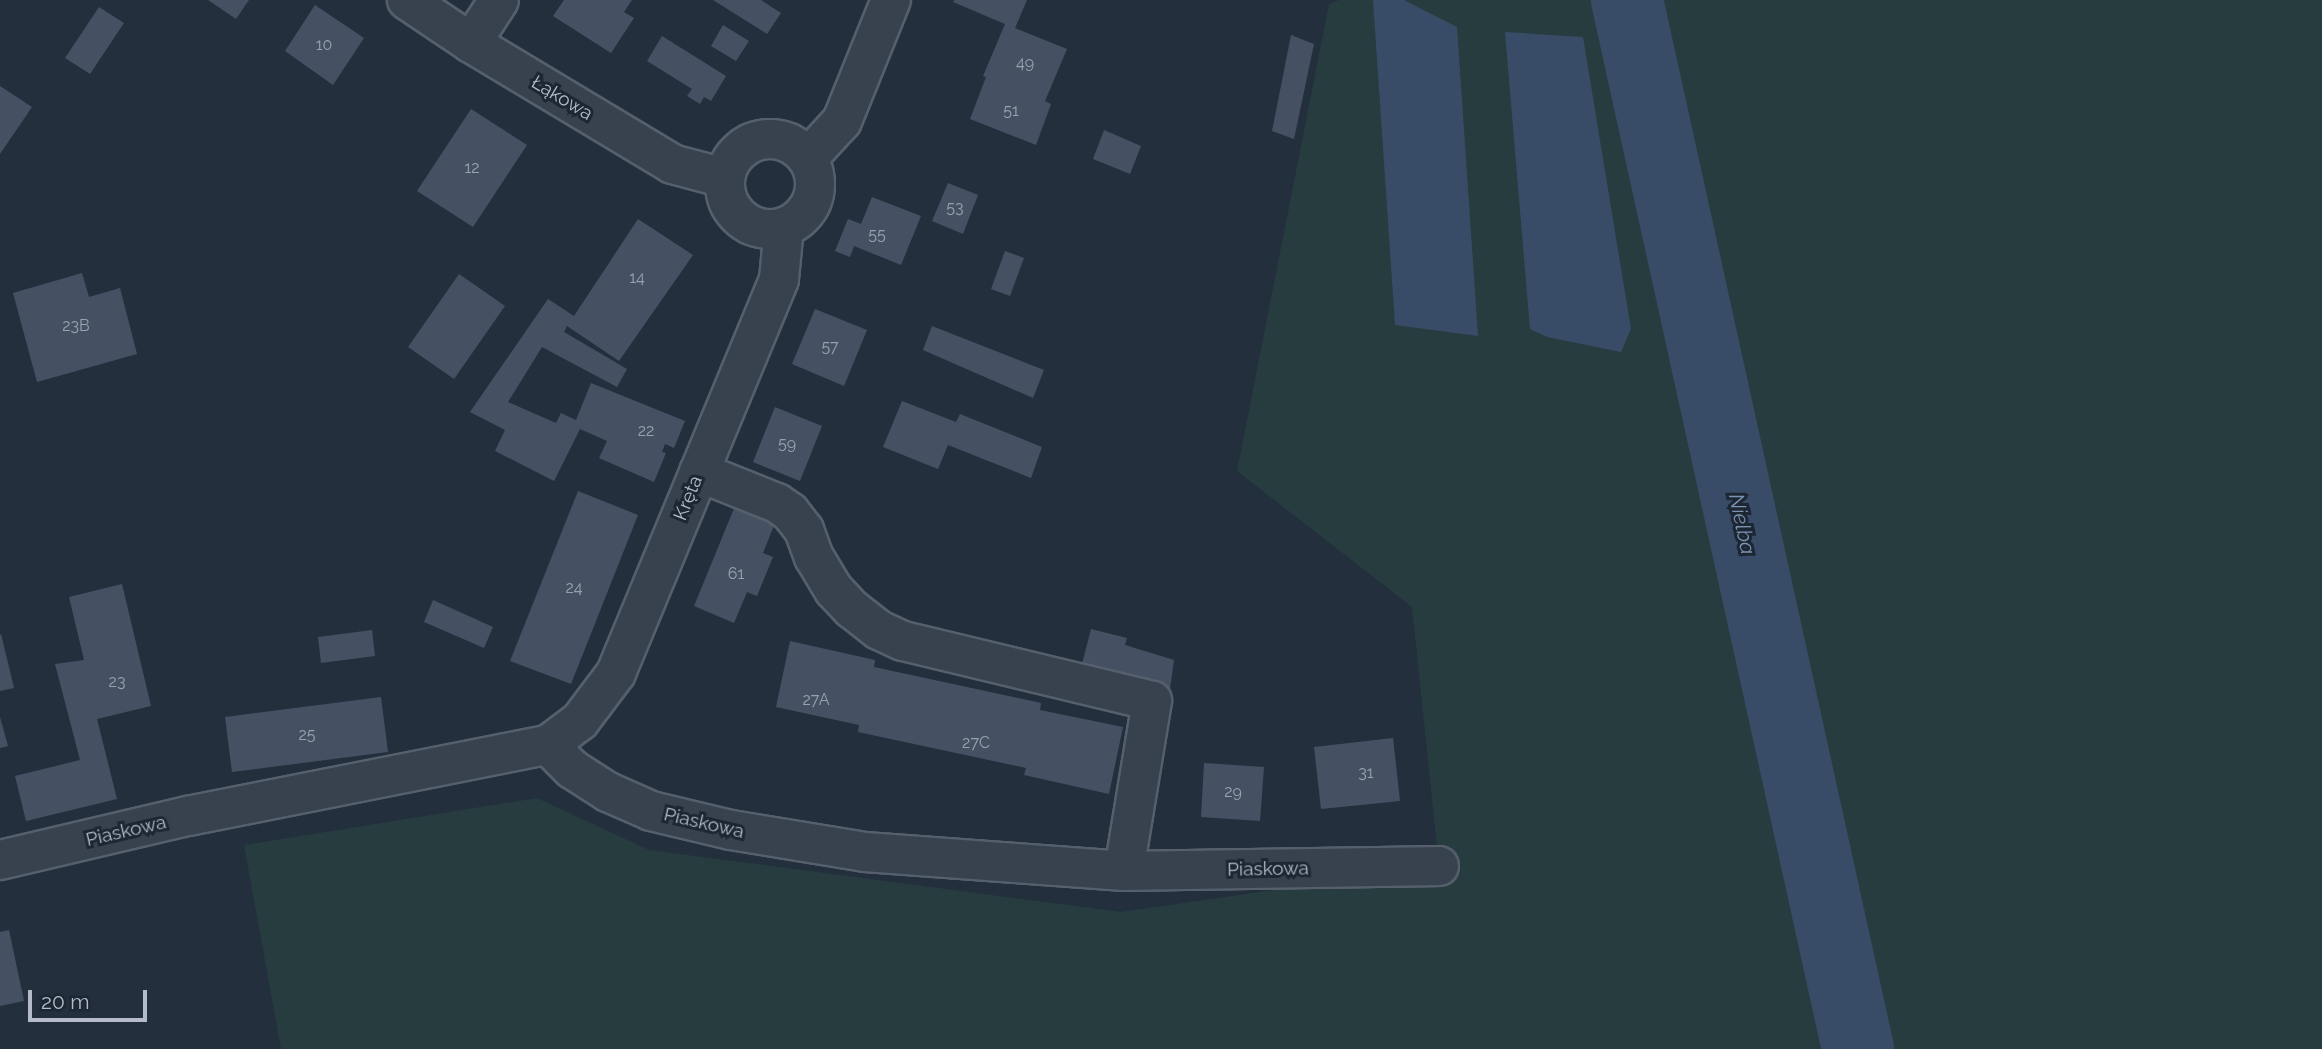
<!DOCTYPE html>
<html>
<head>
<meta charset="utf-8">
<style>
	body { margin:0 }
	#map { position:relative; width:2322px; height:1049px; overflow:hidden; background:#242f3e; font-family:Raleway,sans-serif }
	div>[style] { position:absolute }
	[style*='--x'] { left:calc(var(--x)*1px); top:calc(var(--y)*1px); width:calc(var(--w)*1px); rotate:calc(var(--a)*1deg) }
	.green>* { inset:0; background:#263c3f }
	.water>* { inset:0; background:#394c67 }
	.river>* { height:72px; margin:-36px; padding:0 36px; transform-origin:36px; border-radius:36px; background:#394c67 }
	.building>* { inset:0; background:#455162 }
	.roads { filter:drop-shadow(2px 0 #565f6c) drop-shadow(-2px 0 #565f6c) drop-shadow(0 2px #565f6c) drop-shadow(0 -2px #565f6c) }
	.minor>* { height:38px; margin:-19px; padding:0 19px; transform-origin:19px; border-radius:19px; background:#38414e }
	.minor>.ring { margin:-19px; padding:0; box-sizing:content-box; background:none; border:38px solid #38414e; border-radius:50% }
	span { translate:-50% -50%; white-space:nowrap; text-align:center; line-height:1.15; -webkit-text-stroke:6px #1d2633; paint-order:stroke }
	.number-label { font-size:16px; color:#98a1af }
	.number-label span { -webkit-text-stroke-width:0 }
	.street-label { font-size:19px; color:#b4bcc9 }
	.water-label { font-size:21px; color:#7c92b1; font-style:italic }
	.scale { position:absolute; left:28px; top:990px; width:119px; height:32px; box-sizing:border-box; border:4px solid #b4bcc9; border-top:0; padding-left:9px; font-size:21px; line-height:24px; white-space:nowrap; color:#b4bcc9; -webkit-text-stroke:5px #1d2633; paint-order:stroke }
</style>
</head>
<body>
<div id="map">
	<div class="green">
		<div style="clip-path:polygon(1339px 0,2322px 0,2322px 1049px,281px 1049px,244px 845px,537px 798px,649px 850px,1121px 912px,1439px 866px,1412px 607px,1237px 471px,1329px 4px)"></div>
	</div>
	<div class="water">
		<div style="clip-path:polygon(1373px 0,1404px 0,1457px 27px,1478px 336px,1395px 325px)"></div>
		<div style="clip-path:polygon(1505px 32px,1583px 37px,1631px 329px,1621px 352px,1547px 337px,1530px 329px)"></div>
		<div style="clip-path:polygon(1835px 867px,1881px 1048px,1881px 1049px,1850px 1049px,1814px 874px)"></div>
	</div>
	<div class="river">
		<div style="--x:1627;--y:0;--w:1074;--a:77.58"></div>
	</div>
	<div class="building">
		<div style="clip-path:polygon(208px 0,249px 0,236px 19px)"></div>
		<div style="clip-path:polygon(564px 0,632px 0,624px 12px,634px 18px,611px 53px,553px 16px)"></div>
		<div style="clip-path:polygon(713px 0,761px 0,781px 13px,767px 34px)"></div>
		<div style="clip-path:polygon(954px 0,1027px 0,1015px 28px,1067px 49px,1045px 101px,1051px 104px,1036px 145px,970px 119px,986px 77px,983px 76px,1005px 24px,953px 2px)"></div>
		<div style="clip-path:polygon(315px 5px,364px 38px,333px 85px,285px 51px)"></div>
		<div style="clip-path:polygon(99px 7px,124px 23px,90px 74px,65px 58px)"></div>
		<div style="clip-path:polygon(723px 25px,749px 41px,736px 61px,711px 46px)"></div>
		<div style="clip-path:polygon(1291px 35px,1314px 44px,1294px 139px,1272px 131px)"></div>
		<div style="clip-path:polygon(662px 36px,726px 76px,711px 101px,704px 97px,700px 104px,687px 96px,692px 89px,647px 61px)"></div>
		<div style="clip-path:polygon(0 86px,32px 107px,0 154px)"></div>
		<div style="clip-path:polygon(471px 109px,527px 145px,473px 227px,417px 191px)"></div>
		<div style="clip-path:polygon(1104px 130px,1141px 146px,1130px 174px,1093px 159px)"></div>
		<div style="clip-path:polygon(948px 183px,978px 195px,963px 234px,932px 221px)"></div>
		<div style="clip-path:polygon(872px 197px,921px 216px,901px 265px,854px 246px,850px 257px,835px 251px,848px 219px,861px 224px)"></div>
		<div style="clip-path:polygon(638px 219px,693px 255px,619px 361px,567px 326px,564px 332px,627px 369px,617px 387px,542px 347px,508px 402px,556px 423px,561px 413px,576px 420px,591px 383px,685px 421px,674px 448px,665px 444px,662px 452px,666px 453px,654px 482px,599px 458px,607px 441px,580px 429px,554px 481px,495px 451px,505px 430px,470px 412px,548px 299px,574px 316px)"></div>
		<div style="clip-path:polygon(1005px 251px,1024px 258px,1010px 296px,991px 289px)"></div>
		<div style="clip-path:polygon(82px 273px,89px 297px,120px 288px,137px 354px,37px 382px,13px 293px)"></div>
		<div style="clip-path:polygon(459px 274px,505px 306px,454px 379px,408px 347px)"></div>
		<div style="clip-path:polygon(815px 309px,867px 330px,844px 386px,792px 364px)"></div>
		<div style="clip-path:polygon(932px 326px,1044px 370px,1033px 398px,923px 350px)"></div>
		<div style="clip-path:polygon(902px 401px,956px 422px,960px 414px,1042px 447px,1031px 478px,948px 445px,938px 469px,883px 447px)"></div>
		<div style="clip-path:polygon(775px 407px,822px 426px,800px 481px,753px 462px)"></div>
		<div style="clip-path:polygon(578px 491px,638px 515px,571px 684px,510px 661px)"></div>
		<div style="clip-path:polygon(735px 506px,775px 523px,763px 553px,773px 557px,757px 596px,747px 592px,734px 623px,694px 606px)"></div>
		<div style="clip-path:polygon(122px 584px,151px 706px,97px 719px,117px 799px,26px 821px,15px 776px,80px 760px,55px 664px,84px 660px,69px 597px)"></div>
		<div style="clip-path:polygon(433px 600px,493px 627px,484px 648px,424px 622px)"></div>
		<div style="clip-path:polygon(1091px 629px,1127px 638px,1125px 645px,1174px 660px,1170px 689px,1081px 668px)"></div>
		<div style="clip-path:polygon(372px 630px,375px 656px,321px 663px,318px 637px)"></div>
		<div style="clip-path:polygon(1px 634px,14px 688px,0 691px,0 635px)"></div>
		<div style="clip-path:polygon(790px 641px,875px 660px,874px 667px,1041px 703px,1040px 710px,1123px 727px,1109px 794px,1024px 775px,1026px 768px,858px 732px,859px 725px,776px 707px)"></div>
		<div style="clip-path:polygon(381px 697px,388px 752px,232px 772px,225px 717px)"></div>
		<div style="clip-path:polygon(0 717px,8px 746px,0 748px)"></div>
		<div style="clip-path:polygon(1393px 738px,1400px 801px,1321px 809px,1314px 747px)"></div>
		<div style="clip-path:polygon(1204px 763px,1264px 767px,1260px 821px,1201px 817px)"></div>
		<div style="clip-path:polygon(9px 930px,24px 1001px,0 1006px,0 932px)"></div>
	</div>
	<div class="roads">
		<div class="minor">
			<div style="--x:407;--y:0;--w:77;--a:33.9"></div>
			<div style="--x:471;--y:43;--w:235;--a:31"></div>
			<div style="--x:672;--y:164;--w:55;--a:14.8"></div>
			<div style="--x:471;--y:43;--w:51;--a:-56.9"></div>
			<div class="ring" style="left:725px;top:139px;width:52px;height:52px"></div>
			<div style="--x:808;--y:158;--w:50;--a:-47.4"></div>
			<div style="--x:842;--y:121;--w:131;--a:-68"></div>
			<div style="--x:699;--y:472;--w:84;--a:21.7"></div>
			<div style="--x:777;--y:503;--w:16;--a:35"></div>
			<div style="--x:790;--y:512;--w:23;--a:52"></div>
			<div style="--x:804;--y:530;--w:29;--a:70"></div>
			<div style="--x:814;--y:557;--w:39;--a:59"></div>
			<div style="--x:834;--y:590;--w:26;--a:47"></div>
			<div style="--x:852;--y:609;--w:34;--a:38"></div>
			<div style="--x:879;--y:630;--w:26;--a:25"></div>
			<div style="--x:903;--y:641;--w:256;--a:13.5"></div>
			<div style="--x:1152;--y:701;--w:172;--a:99.4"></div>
			<div style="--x:548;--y:745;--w:34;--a:45"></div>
			<div style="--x:572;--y:769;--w:43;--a:32.6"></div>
			<div style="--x:608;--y:792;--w:47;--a:23.8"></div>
			<div style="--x:651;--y:811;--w:82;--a:13.4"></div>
			<div style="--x:731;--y:830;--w:136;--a:9.3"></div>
			<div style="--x:865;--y:852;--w:260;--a:4.2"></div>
			<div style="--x:1124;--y:871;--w:315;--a:-0.9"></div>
			<div style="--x:0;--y:860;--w:193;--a:-13.2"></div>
			<div style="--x:188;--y:816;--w:367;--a:-11.2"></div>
			<div style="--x:548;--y:745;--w:40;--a:-37"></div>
			<div style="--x:580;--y:721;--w:60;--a:-53.1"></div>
			<div style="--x:616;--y:673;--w:426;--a:-67.5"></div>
			<div style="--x:779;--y:279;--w:52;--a:-84.5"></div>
		</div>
	</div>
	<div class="number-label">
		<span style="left:324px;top:45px">10</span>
		<span style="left:1025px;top:63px">49</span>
		<span style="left:1011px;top:111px">51</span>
		<span style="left:472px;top:168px">12</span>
		<span style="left:955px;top:208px">53</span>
		<span style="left:877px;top:235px">55</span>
		<span style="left:637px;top:278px">14</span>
		<span style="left:76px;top:326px">23B</span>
		<span style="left:830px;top:347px">57</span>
		<span style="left:646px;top:431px">22</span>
		<span style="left:787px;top:444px">59</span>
		<span style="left:736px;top:574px">61</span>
		<span style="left:574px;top:588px">24</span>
		<span style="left:117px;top:682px">23</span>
		<span style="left:816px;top:700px">27A</span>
		<span style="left:307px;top:735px">25</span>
		<span style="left:976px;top:743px">27C</span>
		<span style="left:1366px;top:773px">31</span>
		<span style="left:1233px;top:792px">29</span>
	</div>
	<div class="street-label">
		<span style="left:562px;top:98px;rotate:31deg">Łąkowa</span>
		<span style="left:688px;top:498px;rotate:-68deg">Kręta</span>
		<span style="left:704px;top:823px;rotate:13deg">Piaskowa</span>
		<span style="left:126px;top:831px;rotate:-13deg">Piaskowa</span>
		<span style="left:1268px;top:869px;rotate:-1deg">Piaskowa</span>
	</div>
	<div class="water-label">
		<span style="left:1742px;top:524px;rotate:78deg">Nielba</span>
	</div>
	<div class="scale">20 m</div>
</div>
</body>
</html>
